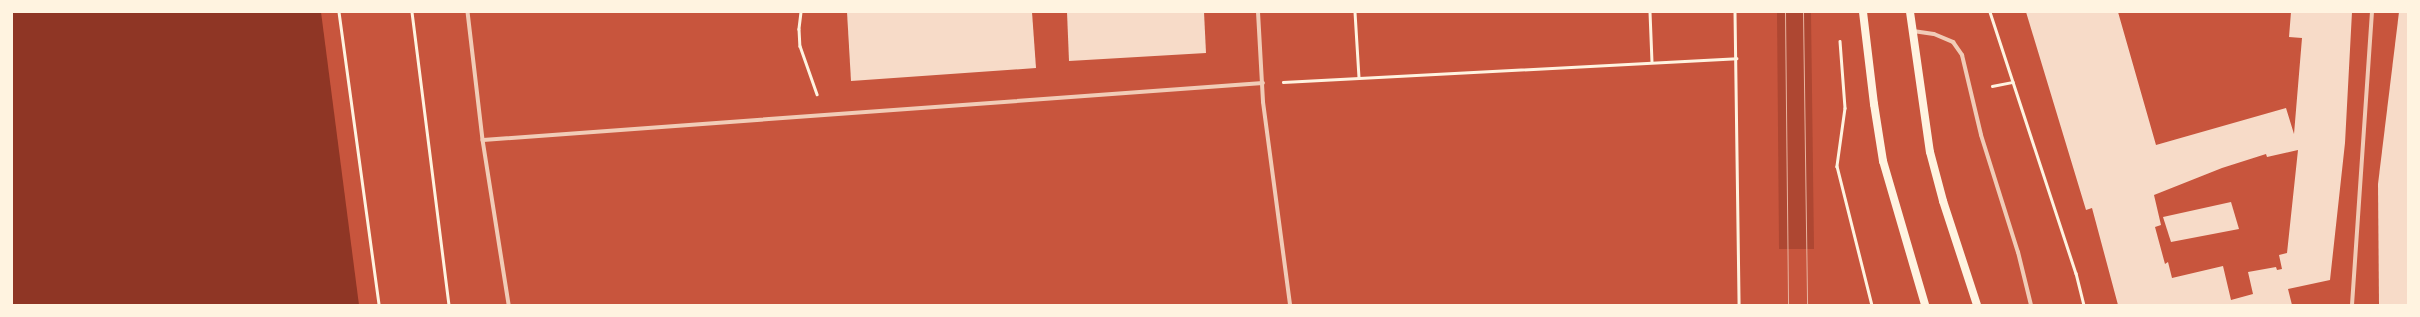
<!DOCTYPE html>
<html>
<head>
<meta charset="utf-8">
<style>
	body { margin:0 }
	#map { position:relative; width:2420px; height:317px; overflow:hidden; background:#c8553d; font-family:"Exo 2",sans-serif }
	div>[style] { position:absolute }
	[style*='--x'] { left:calc(var(--x)*1px); top:calc(var(--y)*1px); width:calc(var(--w)*1px); rotate:calc(var(--a)*1deg) }
	.green>* { inset:0; background:#ae4732 }
	.water>* { inset:0; background:#8f3625 }
	.building>* { inset:0; background:#f7dbc8 }
	.path>* { height:2.5px; margin:-1.25px; padding:0 1.25px; transform-origin:1.25px; border-radius:1.25px; background:#fff3e0 }
	.pedestrian>* { height:3.5px; margin:-1.75px; padding:0 1.75px; transform-origin:1.75px; border-radius:1.75px; background:#f1ccb7 }
	.minor>* { height:4px; margin:-2px; padding:0 2px; transform-origin:2px; border-radius:2px; background:#f1ccb7 }
	.secondary>* { height:8px; margin:-4px; padding:0 4px; transform-origin:4px; border-radius:4px; background:#fff3e0 }
	.tram>* { height:1px; margin:-0.5px; padding:0 0.5px; transform-origin:0.5px; border-radius:0.5px; background:#e9b49f }
	span { translate:-50% -50%; white-space:nowrap; text-align:center; line-height:1.15; -webkit-text-stroke:3px #fff3e0; paint-order:stroke }
	.frame { position:absolute; inset:0; border:13px solid #fff3e0; pointer-events:none }
</style>
</head>
<body>
<div id="map">
	<div class="green">
		<div style="clip-path:polygon(1777px 12px,1811px 12px,1814px 249px,1779px 249px)"></div>
	</div>
	<div class="water">
		<div style="clip-path:polygon(12px 12px,321px 12px,359px 305px,12px 305px)"></div>
	</div>
	<div class="building">
		<div style="clip-path:polygon(847px 12px,1032px 12px,1036px 68px,851px 81px)"></div>
		<div style="clip-path:polygon(1067px 12px,1204px 12px,1206px 53px,1069px 61px)"></div>
		<div style="clip-path:polygon(evenodd,2026px 12px,2118px 12px,2156px 145px,2286px 108px,2294px 134px,2302px 38px,2289px 37px,2291px 12px,2352px 12px,2345px 143px,2330px 280px,2288px 289px,2292px 305px,2118px 305px,2092px 208px,2086px 210px,2026px 12px,2298px 150px,2287px 253px,2279px 255px,2282px 269px,2277px 270px,2276px 267px,2248px 272px,2253px 294px,2231px 300px,2223px 266px,2172px 278px,2168px 262px,2165px 264px,2155px 227px,2161px 225px,2154px 195px,2222px 168px,2266px 154px,2267px 157px,2298px 150px)"></div>
		<div style="clip-path:polygon(2399px 12px,2408px 12px,2408px 305px,2379px 305px,2378px 184px)"></div>
		<div style="clip-path:polygon(2231px 202px,2239px 229px,2171px 242px,2163px 217px)"></div>
	</div>
	<div class="path">
		<div style="--x:339;--y:12;--w:296;--a:82.2"></div>
		<div style="--x:412;--y:12;--w:295;--a:82.8"></div>
		<div style="--x:801;--y:12;--w:17;--a:97"></div>
		<div style="--x:799;--y:29;--w:17;--a:87"></div>
		<div style="--x:800;--y:46;--w:51;--a:70.5"></div>
		<div style="--x:1355;--y:12;--w:66;--a:86.5"></div>
		<div style="--x:1650;--y:12;--w:49;--a:87.7"></div>
		<div style="--x:1735;--y:12;--w:293;--a:89.2"></div>
		<div style="--x:1990;--y:12;--w:275;--a:71.8"></div>
		<div style="--x:2076;--y:273;--w:33;--a:76"></div>
		<div style="--x:1840;--y:41;--w:67;--a:85.7"></div>
		<div style="--x:1845;--y:108;--w:59;--a:97.9"></div>
		<div style="--x:1837;--y:166;--w:143;--a:75.9"></div>
		<div style="--x:1283;--y:82;--w:454;--a:-3"></div>
		<div style="--x:1992;--y:86;--w:21;--a:-11"></div>
	</div>
	<div class="pedestrian">
		<div style="--x:468;--y:12;--w:129;--a:83.3"></div>
		<div style="--x:483;--y:140;--w:167;--a:81"></div>
	</div>
	<div class="minor">
		<div style="--x:1258;--y:12;--w:90;--a:86.8"></div>
		<div style="--x:1263;--y:102;--w:205;--a:82.4"></div>
		<div style="--x:1913;--y:31;--w:21;--a:8"></div>
		<div style="--x:1934;--y:34;--w:21;--a:23"></div>
		<div style="--x:1953;--y:42;--w:16;--a:55"></div>
		<div style="--x:1962;--y:55;--w:82;--a:76.6"></div>
		<div style="--x:1981;--y:135;--w:123;--a:72.5"></div>
		<div style="--x:2018;--y:252;--w:55;--a:76.2"></div>
		<div style="--x:483;--y:140;--w:782;--a:-4.18"></div>
		<div style="--x:2352;--y:305;--w:294;--a:-86.1"></div>
	</div>
	<div class="secondary">
		<div style="--x:1863;--y:12;--w:93;--a:83.2"></div>
		<div style="--x:1874;--y:104;--w:58;--a:81"></div>
		<div style="--x:1883;--y:161;--w:150;--a:73.7"></div>
		<div style="--x:1910;--y:12;--w:141;--a:81.9"></div>
		<div style="--x:1930;--y:152;--w:51;--a:75.1"></div>
		<div style="--x:1943;--y:201;--w:109;--a:71.9"></div>
	</div>
	<div class="tram">
		<div style="--x:1785;--y:12;--w:293;--a:89.4"></div>
		<div style="--x:1803;--y:12;--w:293;--a:89.2"></div>
	</div>
	<div class="frame"></div>
</div>
</body>
</html>
